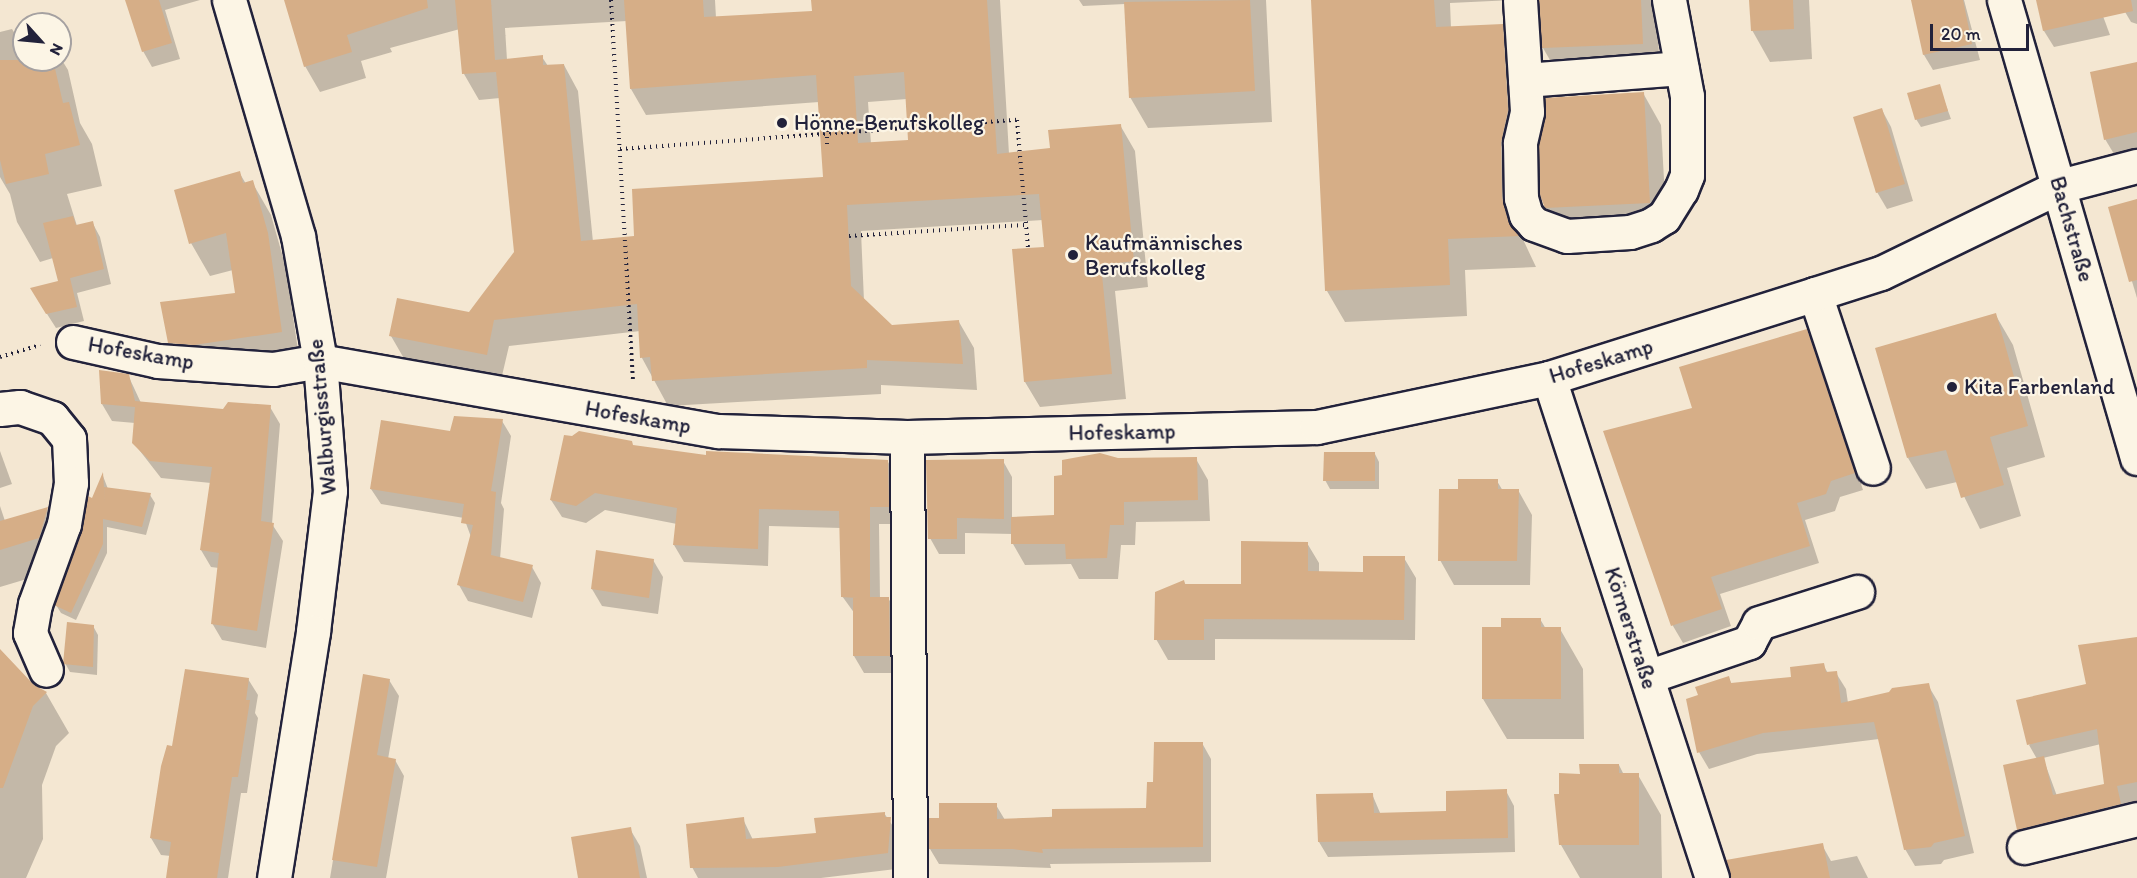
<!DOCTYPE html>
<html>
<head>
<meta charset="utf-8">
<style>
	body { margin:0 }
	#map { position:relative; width:2137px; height:878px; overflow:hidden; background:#f4e7d2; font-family:Itim,sans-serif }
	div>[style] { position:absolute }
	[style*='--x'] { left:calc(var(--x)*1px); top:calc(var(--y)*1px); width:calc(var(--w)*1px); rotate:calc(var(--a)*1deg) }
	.shadow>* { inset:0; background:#0003 }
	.building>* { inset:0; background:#d6ae87 }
	.path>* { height:4px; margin-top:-2px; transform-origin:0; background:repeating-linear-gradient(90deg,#22223b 0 1.5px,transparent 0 6px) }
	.roads { filter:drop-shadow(2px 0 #22223b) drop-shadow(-2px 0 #22223b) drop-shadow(0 2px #22223b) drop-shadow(0 -2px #22223b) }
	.minor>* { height:33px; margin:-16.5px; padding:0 16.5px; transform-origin:16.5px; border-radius:16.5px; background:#fcf5e5 }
	.dots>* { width:16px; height:16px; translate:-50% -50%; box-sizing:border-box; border:3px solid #fcf5e5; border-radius:50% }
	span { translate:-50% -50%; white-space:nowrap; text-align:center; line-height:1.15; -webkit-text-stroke:4.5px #fcf5e5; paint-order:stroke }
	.poi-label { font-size:22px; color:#22223b }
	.left { translate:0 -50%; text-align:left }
	.street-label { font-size:22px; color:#22223b }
	.north { position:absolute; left:12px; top:12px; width:60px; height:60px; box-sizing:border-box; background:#fcf5e5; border:2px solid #a5a1a1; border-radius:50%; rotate:117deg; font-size:16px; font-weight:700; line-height:24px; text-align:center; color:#22223b }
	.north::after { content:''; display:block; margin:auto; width:21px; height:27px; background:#22223b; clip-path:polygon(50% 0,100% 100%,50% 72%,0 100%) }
	.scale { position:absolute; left:1930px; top:24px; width:99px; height:27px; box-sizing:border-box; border:3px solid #22223b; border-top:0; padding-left:8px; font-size:18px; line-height:21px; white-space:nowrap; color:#22223b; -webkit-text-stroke:4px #fcf5e5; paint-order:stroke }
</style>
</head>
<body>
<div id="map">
	<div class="shadow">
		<div style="clip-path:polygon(127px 0,200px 0,165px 10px,180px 59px,152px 67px,143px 51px)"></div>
		<div style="clip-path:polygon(evenodd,285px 0,715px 0,716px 18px,813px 12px,813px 0,1000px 0,1009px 154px,1051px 149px,1120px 125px,1135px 151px,1148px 287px,1115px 291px,1126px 399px,1040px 407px,1025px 382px,1045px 248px,1043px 220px,861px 231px,864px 301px,891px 326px,959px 322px,974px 348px,977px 390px,881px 385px,881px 394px,668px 406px,642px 358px,640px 331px,509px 346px,501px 380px,406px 362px,391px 336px,470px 314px,516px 252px,500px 98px,479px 100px,464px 74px,460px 29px,390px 48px,392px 52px,361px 61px,366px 78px,320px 92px,305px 66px,285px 0,627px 21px,631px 89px,646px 115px,819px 102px,825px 179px,636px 237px,593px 242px,578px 91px,564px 65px,548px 66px,542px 57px,507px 60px,505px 28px,627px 21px,285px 0,907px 99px,910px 142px,871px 144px,868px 102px,907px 99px)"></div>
		<div style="clip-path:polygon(1079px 0,1266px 0,1272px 122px,1148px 128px,1130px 97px,1125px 4px,1083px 6px)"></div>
		<div style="clip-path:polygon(1312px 0,1513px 0,1450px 3px,1451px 28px,1502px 26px,1520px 57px,1519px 231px,1536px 267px,1465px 270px,1467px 316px,1345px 322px,1327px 291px)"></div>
		<div style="clip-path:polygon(1540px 0,1656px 0,1660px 75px,1561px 79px,1543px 48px)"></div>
		<div style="clip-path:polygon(1751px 0,1809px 0,1812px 59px,1770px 62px,1752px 30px)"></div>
		<div style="clip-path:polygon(1923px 0,1964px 0,1980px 60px,1933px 70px,1924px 55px)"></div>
		<div style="clip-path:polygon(2039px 0,2097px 0,2110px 35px,2054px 47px,2044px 31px)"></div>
		<div style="clip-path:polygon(2118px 0,2137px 0,2137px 24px,2131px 22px)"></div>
		<div style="clip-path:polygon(12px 29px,17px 37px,24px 35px,24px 60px,60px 60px,60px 57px,68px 70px,80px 123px,92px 144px,102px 186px,67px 194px,77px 226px,92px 222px,100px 237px,111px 284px,77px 293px,84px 321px,56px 328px,40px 303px,59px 282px,53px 258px,40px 262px,17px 222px,10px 194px,0 177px,0 32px)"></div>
		<div style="clip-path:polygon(2137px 63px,2137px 160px,2120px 164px,2105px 139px)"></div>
		<div style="clip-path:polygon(1939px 86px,1951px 119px,1921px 127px,1916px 119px)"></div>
		<div style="clip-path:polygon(1643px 93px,1661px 125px,1667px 234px,1564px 239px,1546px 207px)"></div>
		<div style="clip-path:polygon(1882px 110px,1891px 127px,1913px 201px,1887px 209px,1877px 192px)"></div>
		<div style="clip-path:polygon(239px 172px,246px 184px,252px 182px,271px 215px,286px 268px,300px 364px,189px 376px,170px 342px,236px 294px,233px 270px,210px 276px,191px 243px)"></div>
		<div style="clip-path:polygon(2137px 200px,2137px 298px,2110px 208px)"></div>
		<div style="clip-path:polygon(1995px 314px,2013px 345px,2045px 457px,2007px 468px,2021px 516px,1980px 529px,1957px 482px,1926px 489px,1908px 458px)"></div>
		<div style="clip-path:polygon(1806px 331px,1816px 348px,1863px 490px,1840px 497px,1835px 511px,1805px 520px,1819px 563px,1720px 594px,1731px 626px,1683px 643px,1673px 626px,1605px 432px,1694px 409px)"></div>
		<div style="clip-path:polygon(128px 375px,141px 403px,223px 410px,270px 407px,280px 424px,272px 524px,283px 541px,266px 648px,222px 640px,212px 623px,219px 568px,211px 567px,201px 550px,211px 483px,161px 478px,133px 442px,135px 423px,112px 421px,102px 404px)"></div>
		<div style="clip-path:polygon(502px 421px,511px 436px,501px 503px,504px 509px,500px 559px,532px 567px,541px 583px,532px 618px,468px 601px,459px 585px,471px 537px,464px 518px,381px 504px,371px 489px,451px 432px)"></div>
		<div style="clip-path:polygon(633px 447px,707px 456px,888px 462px,898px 479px,898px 524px,879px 524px,880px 599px,888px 598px,899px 616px,899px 673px,864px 673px,854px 656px,855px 614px,842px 596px,841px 528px,769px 526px,768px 566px,684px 562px,674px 545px,677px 524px,605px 510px,586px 523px,562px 517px,551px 500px)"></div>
		<div style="clip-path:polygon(0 451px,12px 484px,0 488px)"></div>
		<div style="clip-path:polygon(1375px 454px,1379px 462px,1379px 489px,1330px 489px,1325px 480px)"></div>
		<div style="clip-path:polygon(1196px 459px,1208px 480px,1210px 521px,1136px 522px,1135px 545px,1121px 545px,1118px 579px,1079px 579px,1071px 564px,1025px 565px,1013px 544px,1013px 534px,965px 533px,965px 554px,939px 554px,930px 538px,1003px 461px,1012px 477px,1012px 518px,1056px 517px,1118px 460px)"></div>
		<div style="clip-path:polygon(103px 476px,108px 489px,150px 495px,155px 503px,146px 535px,107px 527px,107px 553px,76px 620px,61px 613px,56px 605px)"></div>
		<div style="clip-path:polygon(1497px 481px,1503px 491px,1518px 490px,1532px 515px,1530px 585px,1454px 585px,1440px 560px,1460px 490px)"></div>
		<div style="clip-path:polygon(0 506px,5px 521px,47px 508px,65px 540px,57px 570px,0 587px)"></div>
		<div style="clip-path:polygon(1307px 543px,1319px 563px,1319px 573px,1364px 573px,1404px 558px,1416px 578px,1415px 640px,1215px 639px,1215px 660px,1168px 660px,1156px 639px,1184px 582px,1186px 585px,1242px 585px)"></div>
		<div style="clip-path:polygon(653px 560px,663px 577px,658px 614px,602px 606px,592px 589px)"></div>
		<div style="clip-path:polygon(1540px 619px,1546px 629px,1560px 629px,1583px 669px,1584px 739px,1507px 739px,1483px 699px,1503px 629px)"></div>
		<div style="clip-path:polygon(93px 626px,98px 635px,97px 675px,70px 672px,65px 663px)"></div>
		<div style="clip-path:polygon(evenodd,2137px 638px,2137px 816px,2027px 844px,2018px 830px,2037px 759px,2029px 745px,2137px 638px,2101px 744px,2106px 786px,2057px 796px,2043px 758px,2101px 744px)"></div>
		<div style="clip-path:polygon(0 665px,46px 693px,69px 733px,56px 746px,42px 785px,43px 839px,26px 878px,0 878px)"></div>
		<div style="clip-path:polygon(1823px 665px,1828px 673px,1836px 673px,1846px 689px,1848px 703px,1928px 685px,1938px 702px,1974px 853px,1944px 860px,1941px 864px,1915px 866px,1905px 849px,1879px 739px,1757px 754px,1709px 769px,1699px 752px,1700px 696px,1728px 678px,1732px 684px,1792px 678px)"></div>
		<div style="clip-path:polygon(364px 676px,389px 680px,399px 696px,388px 759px,395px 760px,404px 776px,386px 878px,330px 878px)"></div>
		<div style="clip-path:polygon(248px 679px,258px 695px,255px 713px,258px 718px,247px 793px,241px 793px,228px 878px,169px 878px,171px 856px,161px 855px,151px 838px,174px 747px)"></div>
		<div style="clip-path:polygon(1202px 743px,1211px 759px,1211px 862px,1050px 864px,1051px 868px,939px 864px,930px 849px,941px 820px,996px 805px,1005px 820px,1148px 810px,1155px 783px)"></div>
		<div style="clip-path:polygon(1619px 765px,1624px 775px,1638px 775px,1661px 815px,1662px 878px,1580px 878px,1561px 845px,1561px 795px,1581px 775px)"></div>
		<div style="clip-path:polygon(1506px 791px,1514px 806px,1515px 852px,1328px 857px,1319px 842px,1317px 796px,1372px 794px,1381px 815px,1448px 813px)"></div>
		<div style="clip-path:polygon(884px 813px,899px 835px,896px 869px,821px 878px,698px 878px,692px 867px,743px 819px,753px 840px,817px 834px)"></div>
		<div style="clip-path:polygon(630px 829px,640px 846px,647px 878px,580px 878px)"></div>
		<div style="clip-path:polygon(1822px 845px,1831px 861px,1857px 856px,1868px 878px,1737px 878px)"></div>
	</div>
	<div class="building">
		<div style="clip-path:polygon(125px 0,159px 0,172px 43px,142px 52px)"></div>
		<div style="clip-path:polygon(284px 0,427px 0,428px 8px,347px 35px,352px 52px,304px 67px)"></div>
		<div style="clip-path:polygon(evenodd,455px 0,491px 0,495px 60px,543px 55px,543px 65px,564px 64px,581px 241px,634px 236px,632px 189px,823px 177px,816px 75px,630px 89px,624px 0,703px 0,704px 17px,812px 11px,811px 0,987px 0,997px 154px,1050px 148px,1048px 130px,1121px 124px,1134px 261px,1101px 265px,1112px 374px,1024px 382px,1012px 249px,1044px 247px,1039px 194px,847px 205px,851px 286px,892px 325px,959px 320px,963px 364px,867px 360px,867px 368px,652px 381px,650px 357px,640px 358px,637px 304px,494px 320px,487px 355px,389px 336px,397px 298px,469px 312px,514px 252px,496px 72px,462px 74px,455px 0,904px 72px,908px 140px,858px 143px,854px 76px,904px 72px)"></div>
		<div style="clip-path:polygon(1250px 0,1255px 91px,1129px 98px,1124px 2px)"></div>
		<div style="clip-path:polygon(1311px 0,1434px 0,1436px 27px,1503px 24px,1508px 110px,1501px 143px,1502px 198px,1508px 221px,1520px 236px,1448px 239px,1450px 285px,1325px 291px)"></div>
		<div style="clip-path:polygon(1539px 0,1641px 0,1643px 44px,1542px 48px)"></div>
		<div style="clip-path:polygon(1749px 0,1793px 0,1794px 29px,1751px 31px)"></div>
		<div style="clip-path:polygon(1911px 0,1963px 0,1972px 44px,1923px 55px)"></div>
		<div style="clip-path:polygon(2036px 0,2131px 0,2133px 11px,2043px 31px)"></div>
		<div style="clip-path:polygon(0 60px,53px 60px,63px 103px,69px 102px,80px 145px,45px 154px,49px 174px,6px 184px,0 160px)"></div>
		<div style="clip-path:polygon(2137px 62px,2137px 132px,2104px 140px,2090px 72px)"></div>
		<div style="clip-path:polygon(1940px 84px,1948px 111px,1915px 120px,1907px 93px)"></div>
		<div style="clip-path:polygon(1644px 92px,1650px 203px,1545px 208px,1540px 195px,1539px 145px,1545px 98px)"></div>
		<div style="clip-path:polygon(1882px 108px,1905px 184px,1876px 193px,1853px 117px)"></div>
		<div style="clip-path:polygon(240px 171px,243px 183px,253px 180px,268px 233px,282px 332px,194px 345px,168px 343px,160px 302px,235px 293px,226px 233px,189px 244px,174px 190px)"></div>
		<div style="clip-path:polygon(2137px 199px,2137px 280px,2129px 282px,2108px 207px)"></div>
		<div style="clip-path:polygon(73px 216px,76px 225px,93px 221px,104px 269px,63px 280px,70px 278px,77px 307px,46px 314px,30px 288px,58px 281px,43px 223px)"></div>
		<div style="clip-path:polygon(1996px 313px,2028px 426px,1990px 437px,2004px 485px,1961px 498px,1946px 450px,1907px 458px,1875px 348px)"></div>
		<div style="clip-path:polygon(1807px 329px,1855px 473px,1831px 481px,1826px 494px,1797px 503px,1810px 546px,1711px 577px,1722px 609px,1671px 626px,1603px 431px,1692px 408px,1679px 367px)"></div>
		<div style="clip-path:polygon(99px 370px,129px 374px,135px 401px,223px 409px,228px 402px,271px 405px,261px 521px,274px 523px,257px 631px,211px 624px,219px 553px,200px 550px,212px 467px,150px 461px,132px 443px,135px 407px,101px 404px)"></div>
		<div style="clip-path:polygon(454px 416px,503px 419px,491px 491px,496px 492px,491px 555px,533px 565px,523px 602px,457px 585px,473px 525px,461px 523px,464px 504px,370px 489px,381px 420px,450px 431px)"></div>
		<div style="clip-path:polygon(579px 431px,632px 441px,633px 445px,706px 455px,706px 451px,888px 460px,889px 507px,870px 507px,870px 597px,889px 597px,890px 656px,853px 656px,853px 598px,858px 598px,841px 597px,839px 511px,759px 509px,758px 549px,673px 545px,677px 508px,595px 493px,576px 506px,550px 500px,564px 435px,572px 436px)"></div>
		<div style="clip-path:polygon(1324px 452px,1375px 452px,1375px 481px,1323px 481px)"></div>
		<div style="clip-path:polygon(1100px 453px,1118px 458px,1197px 457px,1198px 500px,1124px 502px,1124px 525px,1110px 525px,1107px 558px,1066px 559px,1065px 544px,1011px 544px,1011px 517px,1054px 515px,1054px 476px,1062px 475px,1062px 460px)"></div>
		<div style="clip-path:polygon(1004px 459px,1004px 519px,957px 518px,957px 539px,928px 539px,926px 460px)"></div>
		<div style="clip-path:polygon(103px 472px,105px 506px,104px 487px,151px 493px,142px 527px,103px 519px,103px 544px,71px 613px,54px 605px,82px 530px,88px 496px,92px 498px)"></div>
		<div style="clip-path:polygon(1458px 479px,1498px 479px,1498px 489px,1519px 489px,1517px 561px,1438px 561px,1439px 489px,1458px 489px)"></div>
		<div style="clip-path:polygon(48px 507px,39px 538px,0 550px,0 521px)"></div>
		<div style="clip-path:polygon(1241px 541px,1308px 542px,1308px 571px,1363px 572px,1363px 556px,1405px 556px,1404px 620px,1204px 619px,1204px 640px,1154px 640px,1155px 592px,1184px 580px,1185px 584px,1241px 584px)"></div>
		<div style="clip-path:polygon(596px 550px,654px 559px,649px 598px,591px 589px)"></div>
		<div style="clip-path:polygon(1501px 618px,1541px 618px,1541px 627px,1561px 627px,1561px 699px,1482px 699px,1482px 627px,1501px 627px)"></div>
		<div style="clip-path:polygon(67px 622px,94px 625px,93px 667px,63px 664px)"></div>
		<div style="clip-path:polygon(2137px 637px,2137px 782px,2117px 786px,2121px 804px,2017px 830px,2003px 765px,2044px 756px,2053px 795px,2104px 784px,2097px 729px,2027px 745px,2016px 700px,2086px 684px,2078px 645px)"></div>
		<div style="clip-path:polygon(0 649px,34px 685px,47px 692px,33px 706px,3px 788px,0 788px)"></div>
		<div style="clip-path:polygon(1824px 663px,1826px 672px,1837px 671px,1841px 703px,1889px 692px,1892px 688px,1929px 683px,1965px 836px,1934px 843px,1931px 847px,1904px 850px,1874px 722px,1763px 733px,1697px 753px,1686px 699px,1698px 695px,1695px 687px,1729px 676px,1731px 683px,1791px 677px,1790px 667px)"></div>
		<div style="clip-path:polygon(185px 669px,249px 678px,246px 700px,250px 700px,238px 777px,232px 777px,217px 878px,166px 878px,171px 842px,150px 838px,161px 766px,167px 745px,172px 746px)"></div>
		<div style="clip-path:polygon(363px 674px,390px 679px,377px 755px,396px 759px,377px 867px,332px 860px)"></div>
		<div style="clip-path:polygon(1154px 742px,1203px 742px,1203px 847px,1042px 849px,1043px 853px,1013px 849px,929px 849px,928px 818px,939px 818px,939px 803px,997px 803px,997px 819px,1052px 817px,1052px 809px,1146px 808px,1147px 782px,1153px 782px)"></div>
		<div style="clip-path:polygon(1579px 764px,1619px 764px,1619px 773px,1639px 773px,1639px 845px,1559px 845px,1554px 794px,1559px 794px,1559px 773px,1580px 774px)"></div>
		<div style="clip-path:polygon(1507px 789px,1508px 838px,1318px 842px,1316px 794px,1373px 793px,1374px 813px,1446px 811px,1446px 791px)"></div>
		<div style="clip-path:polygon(885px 812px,885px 817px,891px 817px,888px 853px,778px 867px,690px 868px,686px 824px,744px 817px,746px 839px,816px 833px,814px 818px)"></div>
		<div style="clip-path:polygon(631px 827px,640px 878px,578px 878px,571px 837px)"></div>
		<div style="clip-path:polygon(1823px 843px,1830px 878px,1730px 878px,1726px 860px)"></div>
	</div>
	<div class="path">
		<div style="--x:611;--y:0;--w:383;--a:86.7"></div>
		<div style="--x:827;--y:125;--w:19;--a:90"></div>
		<div style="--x:620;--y:149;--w:398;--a:-4.2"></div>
		<div style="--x:1017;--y:120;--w:128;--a:85.1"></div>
		<div style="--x:849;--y:236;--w:176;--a:-3.6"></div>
		<div style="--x:0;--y:357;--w:42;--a:-16.7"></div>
	</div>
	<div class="roads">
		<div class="minor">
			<div style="--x:229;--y:0;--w:246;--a:73.7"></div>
			<div style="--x:298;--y:236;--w:127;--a:80"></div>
			<div style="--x:320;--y:361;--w:130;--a:85.6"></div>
			<div style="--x:330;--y:491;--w:142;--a:96.9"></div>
			<div style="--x:313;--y:632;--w:249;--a:99"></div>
			<div style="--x:1520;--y:0;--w:112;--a:86.4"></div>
			<div style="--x:1527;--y:112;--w:32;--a:103"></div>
			<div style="--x:1520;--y:143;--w:55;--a:89"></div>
			<div style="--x:1521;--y:198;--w:18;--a:74"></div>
			<div style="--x:1526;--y:215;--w:12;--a:48"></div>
			<div style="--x:1534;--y:224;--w:35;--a:20"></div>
			<div style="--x:1567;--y:236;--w:63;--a:-3.6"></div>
			<div style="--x:1630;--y:232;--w:22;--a:-18"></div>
			<div style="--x:1651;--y:225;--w:15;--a:-32"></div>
			<div style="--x:1664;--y:217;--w:32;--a:-58"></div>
			<div style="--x:1681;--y:190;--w:16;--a:-68"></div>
			<div style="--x:1687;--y:175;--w:79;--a:-90"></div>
			<div style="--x:1687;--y:96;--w:98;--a:-100.6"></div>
			<div style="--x:2004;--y:0;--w:477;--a:73.8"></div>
			<div style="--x:1525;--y:80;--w:157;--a:-4.4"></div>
			<div style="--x:1815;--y:294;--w:183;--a:71.6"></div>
			<div style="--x:73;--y:342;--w:87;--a:12.6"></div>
			<div style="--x:158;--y:361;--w:115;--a:4"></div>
			<div style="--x:273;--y:369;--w:48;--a:-9.7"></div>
			<div style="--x:320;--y:361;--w:404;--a:10"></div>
			<div style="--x:718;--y:431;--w:189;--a:1.8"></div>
			<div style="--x:907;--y:437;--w:410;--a:-1.4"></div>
			<div style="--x:1317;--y:427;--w:237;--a:-11.9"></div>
			<div style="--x:1549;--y:378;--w:279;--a:-17.5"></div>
			<div style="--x:1815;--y:294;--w:69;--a:-17.7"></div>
			<div style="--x:1881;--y:273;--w:199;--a:-25.9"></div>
			<div style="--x:2060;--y:186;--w:80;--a:-14.6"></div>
			<div style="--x:1549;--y:378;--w:526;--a:71.94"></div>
			<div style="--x:0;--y:409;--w:20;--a:-6"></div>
			<div style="--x:20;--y:407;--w:34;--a:19"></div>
			<div style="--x:52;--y:418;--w:27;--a:51"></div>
			<div style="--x:69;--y:439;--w:44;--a:87.4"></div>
			<div style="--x:71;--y:483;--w:42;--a:99.7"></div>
			<div style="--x:64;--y:524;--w:85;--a:109.9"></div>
			<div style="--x:35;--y:604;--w:29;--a:100"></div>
			<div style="--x:30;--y:633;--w:40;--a:66.6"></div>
			<div style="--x:907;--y:437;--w:441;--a:89.6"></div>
			<div style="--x:1647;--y:677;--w:108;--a:-18.9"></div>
			<div style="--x:1749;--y:642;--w:21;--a:-62"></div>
			<div style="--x:1759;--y:623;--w:103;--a:-17.6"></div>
			<div style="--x:2024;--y:847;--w:116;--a:-13.9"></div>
		</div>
	</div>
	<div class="dots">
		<div style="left:782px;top:123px;background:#22223b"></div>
		<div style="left:1073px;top:255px;background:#22223b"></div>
		<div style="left:1952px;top:387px;background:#22223b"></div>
	</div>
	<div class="poi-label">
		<span class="left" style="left:794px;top:123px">Hönne-Berufskolleg</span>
		<span class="left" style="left:1085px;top:255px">Kaufmännisches<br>Berufskolleg</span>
		<span class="left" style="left:1964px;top:387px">Kita Farbenland</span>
	</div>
	<div class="street-label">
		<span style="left:2072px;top:229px;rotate:74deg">Bachstraße</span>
		<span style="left:141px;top:353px;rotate:10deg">Hofeskamp</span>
		<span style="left:1601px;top:361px;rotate:-17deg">Hofeskamp</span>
		<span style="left:322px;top:417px;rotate:-95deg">Walburgisstraße</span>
		<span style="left:638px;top:417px;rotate:10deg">Hofeskamp</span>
		<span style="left:1122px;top:432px;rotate:-1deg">Hofeskamp</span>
		<span style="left:1631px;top:628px;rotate:72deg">Körnerstraße</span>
	</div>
	<div class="north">N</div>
	<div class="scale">20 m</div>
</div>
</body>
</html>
